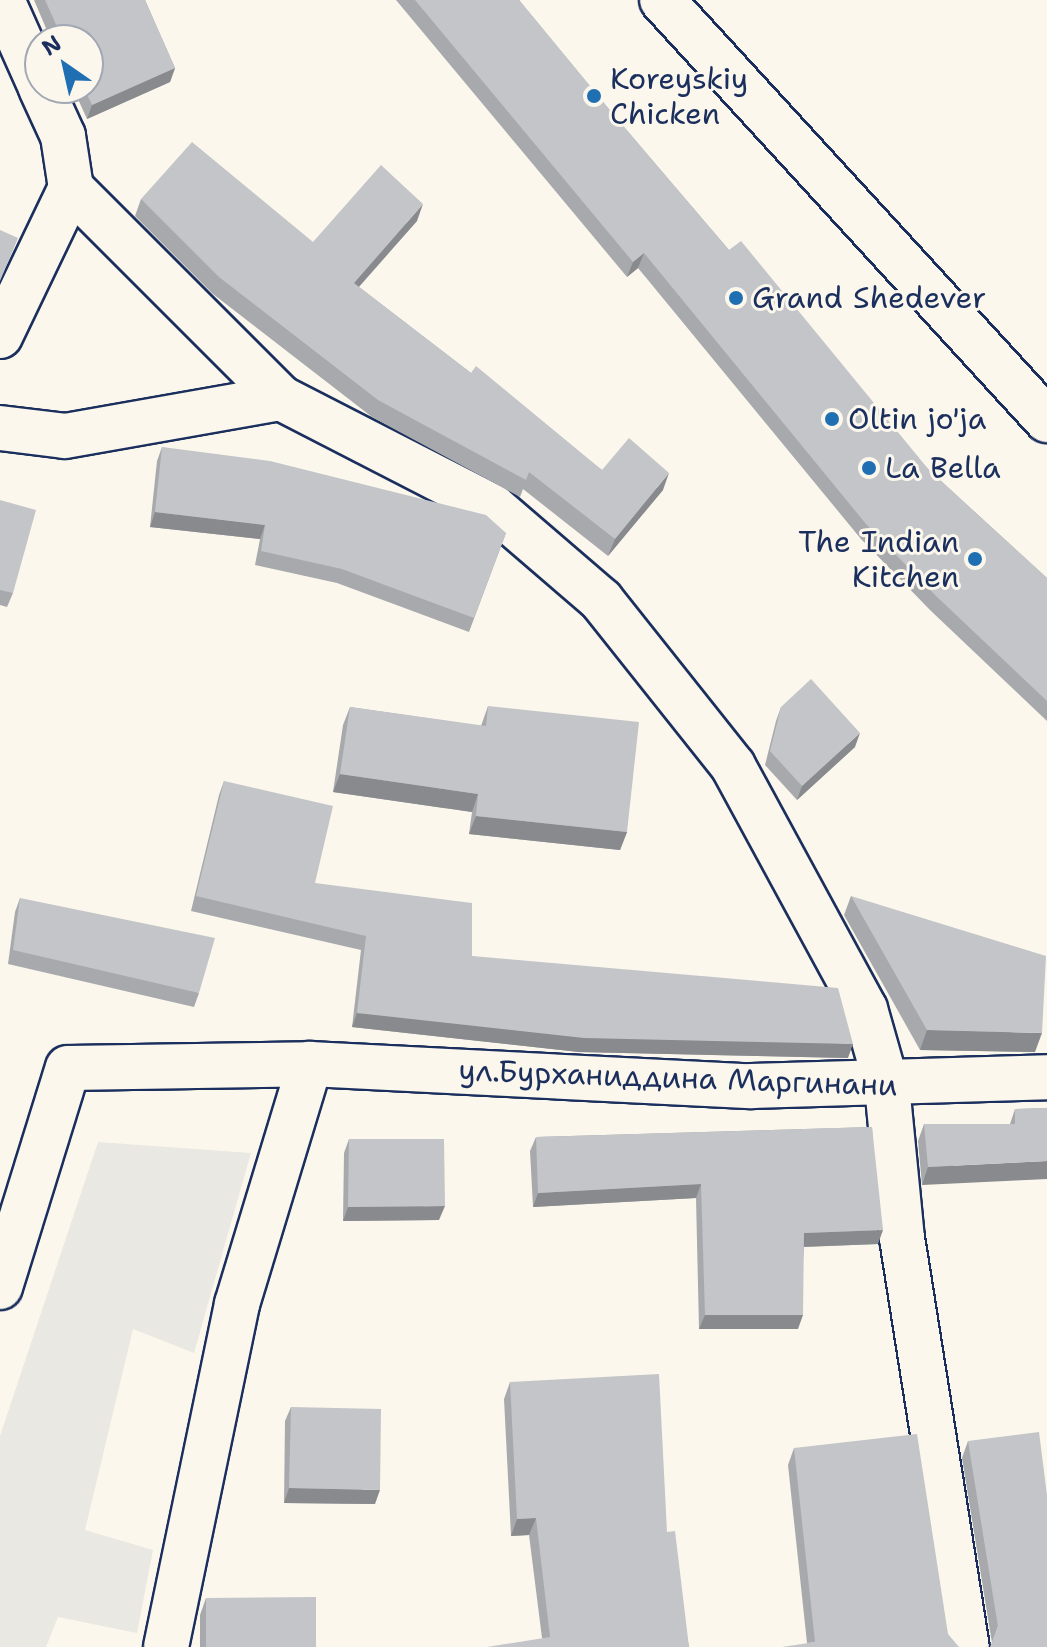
<!DOCTYPE html>
<html>
<head>
<meta charset="utf-8">
<style>
	body { margin:0 }
	#map { position:relative; width:1047px; height:1647px; overflow:hidden; background:#fbf7ec; font-family:"Shantell Sans",sans-serif }
	div>[style] { position:absolute }
	[style*='--x'] { left:calc(var(--x)*1px); top:calc(var(--y)*1px); width:calc(var(--w)*1px); rotate:calc(var(--a)*1deg) }
	.built>* { inset:0; background:#eae8e2 }
	.roads { filter:drop-shadow(2px 0 #1b2f5e) drop-shadow(-2px 0 #1b2f5e) drop-shadow(0 2px #1b2f5e) drop-shadow(0 -2px #1b2f5e) }
	.street>* { height:44px; margin:-22px; padding:0 22px; transform-origin:22px; border-radius:22px; background:#fbf7ec }
	.secondary>* { height:44px; margin:-22px; padding:0 22px; transform-origin:22px; border-radius:22px; background:#fbf7ec }
	.wall>* { inset:0; background:#a8a9ad }
	.shaded-wall>* { inset:0; background:#888a8d }
	.building>* { inset:0; background:#c3c5c9 }
	.dots>* { width:22px; height:22px; translate:-50% -50%; box-sizing:border-box; border:4px solid #fbf7ec; border-radius:50% }
	span { translate:-50% -50%; white-space:nowrap; text-align:center; line-height:1.15; -webkit-text-stroke:6px #fbf7ec; paint-order:stroke }
	.poi-label { font-size:30px; color:#1b2f5e }
	.left { translate:0 -50%; text-align:left }
	.right { translate:-100% -50%; text-align:right }
	.street-label { font-size:30px; color:#1b2f5e }
	.north { position:absolute; left:24px; top:24px; width:80px; height:80px; box-sizing:border-box; background:#fbf7ec; border:2px solid #a1a7b3; border-radius:50%; rotate:326deg; font-size:22px; font-weight:700; line-height:32px; text-align:center; color:#1b2f5e }
	.north::after { content:''; display:block; margin:auto; width:28px; height:36px; background:#1f6fb2; clip-path:polygon(50% 0,100% 100%,50% 72%,0 100%) }
</style>
</head>
<body>
<div id="map">
	<div class="built">
		<div style="clip-path:polygon(98px 1142px,251px 1153px,194px 1353px,133px 1329px,85px 1530px,153px 1550px,137px 1633px,58px 1617px,46px 1647px,0 1647px,0 1436px)"></div>
	</div>
	<div class="roads">
		<div class="street">
			<div style="--x:2;--y:0;--w:93;--a:65.9"></div>
			<div style="--x:41;--y:88;--w:53;--a:65.4"></div>
			<div style="--x:63;--y:136;--w:53;--a:81.3"></div>
			<div style="--x:71;--y:188;--w:297;--a:45"></div>
			<div style="--x:281;--y:398;--w:238;--a:27.2"></div>
			<div style="--x:493;--y:507;--w:143;--a:40.7"></div>
			<div style="--x:601;--y:600;--w:212;--a:51.5"></div>
			<div style="--x:733;--y:766;--w:277;--a:61.5"></div>
			<div style="--x:865;--y:1009;--w:80;--a:74.1"></div>
			<div style="--x:887;--y:1086;--w:153;--a:84.4"></div>
			<div style="--x:902;--y:1238;--w:414;--a:81"></div>
			<div style="--x:0;--y:336;--w:164;--a:-64.4"></div>
			<div style="--x:0;--y:428;--w:65;--a:7"></div>
			<div style="--x:65;--y:436;--w:219;--a:-10"></div>
			<div style="--x:0;--y:1287;--w:229;--a:-72.8"></div>
			<div style="--x:68;--y:1068;--w:242;--a:-0.9"></div>
			<div style="--x:310;--y:1064;--w:442;--a:2.9"></div>
			<div style="--x:751;--y:1086;--w:296;--a:-1.7"></div>
			<div style="--x:166;--y:1647;--w:350;--a:-78.3"></div>
			<div style="--x:237;--y:1304;--w:251;--a:-73.1"></div>
		</div>
		<div class="secondary">
			<div style="--x:662;--y:0;--w:570;--a:47.49"></div>
		</div>
	</div>
	<div class="wall">
		<div style="clip-path:polygon(34px 0,145px 0,175px 68px,170px 82px,87px 119px,73px 88px,88px 88px,88px 40px,51px 40px)"></div>
		<div style="clip-path:polygon(396px 0,519px 0,613px 114px,729px 250px,929px 470px,1047px 578px,1047px 721px,930px 610px,861px 539px,638px 268px,627px 277px)"></div>
		<div style="clip-path:polygon(141px 199px,313px 242px,417px 221px,359px 287px,471px 373px,602px 470px,663px 490px,608px 556px,523px 489px,520px 497px,372px 417px,213px 294px,135px 216px)"></div>
		<div style="clip-path:polygon(162px 447px,506px 533px,469px 632px,337px 583px,255px 565px,260px 539px,150px 527px,157px 461px)"></div>
		<div style="clip-path:polygon(0 500px,13px 593px,7px 607px,0 605px)"></div>
		<div style="clip-path:polygon(488px 706px,627px 832px,620px 850px,469px 834px,472px 812px,333px 792px,343px 725px,350px 707px,481px 726px)"></div>
		<div style="clip-path:polygon(781px 707px,855px 747px,797px 800px,765px 765px,776px 721px)"></div>
		<div style="clip-path:polygon(224px 781px,315px 883px,472px 956px,848px 1058px,579px 1052px,352px 1027px,361px 950px,191px 911px,219px 795px)"></div>
		<div style="clip-path:polygon(851px 896px,1035px 1052px,920px 1050px,844px 915px)"></div>
		<div style="clip-path:polygon(20px 898px,199px 993px,194px 1007px,8px 964px,15px 912px)"></div>
		<div style="clip-path:polygon(1047px 1108px,922px 1185px,918px 1141px,924px 1124px,1010px 1124px,1015px 1109px)"></div>
		<div style="clip-path:polygon(872px 1127px,878px 1244px,804px 1247px,798px 1329px,699px 1329px,696px 1198px,533px 1207px,530px 1151px,536px 1137px)"></div>
		<div style="clip-path:polygon(349px 1139px,439px 1220px,343px 1221px,344px 1153px)"></div>
		<div style="clip-path:polygon(510px 1382px,667px 1532px,689px 1647px,542px 1638px,529px 1535px,511px 1536px,504px 1399px)"></div>
		<div style="clip-path:polygon(291px 1407px,375px 1504px,284px 1503px,285px 1421px)"></div>
		<div style="clip-path:polygon(968px 1441px,1047px 1495px,992px 1643px,962px 1458px)"></div>
		<div style="clip-path:polygon(794px 1448px,948px 1634px,807px 1643px,788px 1465px)"></div>
		<div style="clip-path:polygon(206px 1598px,316px 1647px,200px 1647px,200px 1615px)"></div>
	</div>
	<div class="shaded-wall">
		<div style="clip-path:polygon(175px 68px,170px 82px,87px 119px,92px 105px)"></div>
		<div style="clip-path:polygon(423px 204px,417px 221px,347px 300px,354px 283px)"></div>
		<div style="clip-path:polygon(644px 253px,638px 268px,627px 277px,633px 262px)"></div>
		<div style="clip-path:polygon(669px 473px,663px 490px,608px 556px,615px 539px)"></div>
		<div style="clip-path:polygon(155px 512px,265px 525px,260px 539px,150px 527px)"></div>
		<div style="clip-path:polygon(860px 733px,855px 747px,797px 800px,802px 786px)"></div>
		<div style="clip-path:polygon(340px 774px,478px 794px,472px 812px,333px 792px)"></div>
		<div style="clip-path:polygon(476px 816px,627px 832px,620px 850px,469px 834px)"></div>
		<div style="clip-path:polygon(357px 1013px,853px 1044px,848px 1058px,579px 1052px,352px 1027px)"></div>
		<div style="clip-path:polygon(927px 1030px,1042px 1033px,1035px 1052px,920px 1050px)"></div>
		<div style="clip-path:polygon(1047px 1161px,1047px 1179px,922px 1185px,928px 1167px)"></div>
		<div style="clip-path:polygon(701px 1184px,696px 1198px,533px 1207px,538px 1193px)"></div>
		<div style="clip-path:polygon(445px 1206px,439px 1220px,343px 1221px,348px 1207px)"></div>
		<div style="clip-path:polygon(883px 1230px,878px 1244px,799px 1247px,804px 1233px)"></div>
		<div style="clip-path:polygon(705px 1315px,803px 1315px,798px 1329px,699px 1329px)"></div>
		<div style="clip-path:polygon(289px 1488px,380px 1490px,375px 1504px,284px 1503px)"></div>
		<div style="clip-path:polygon(536px 1518px,529px 1535px,511px 1536px,517px 1519px)"></div>
	</div>
	<div class="building">
		<div style="clip-path:polygon(45px 0,145px 0,175px 68px,92px 105px,84px 88px,88px 88px,88px 40px,63px 40px)"></div>
		<div style="clip-path:polygon(415px 0,519px 0,613px 114px,729px 250px,741px 241px,929px 470px,1047px 578px,1047px 701px,935px 595px,866px 524px,644px 253px,633px 262px)"></div>
		<div style="clip-path:polygon(192px 142px,313px 242px,381px 165px,423px 204px,354px 283px,471px 373px,476px 366px,602px 470px,629px 438px,669px 473px,615px 539px,529px 472px,526px 480px,378px 400px,219px 277px,141px 199px)"></div>
		<div style="clip-path:polygon(0 230px,18px 238px,0 281px)"></div>
		<div style="clip-path:polygon(162px 447px,270px 461px,486px 515px,506px 533px,474px 618px,342px 569px,261px 551px,265px 525px,155px 512px)"></div>
		<div style="clip-path:polygon(0 500px,36px 510px,13px 593px,0 590px)"></div>
		<div style="clip-path:polygon(811px 679px,860px 733px,802px 786px,770px 751px,781px 707px)"></div>
		<div style="clip-path:polygon(488px 706px,639px 722px,627px 832px,476px 816px,478px 794px,340px 774px,350px 707px,486px 726px)"></div>
		<div style="clip-path:polygon(224px 781px,333px 806px,315px 883px,472px 903px,472px 956px,838px 988px,853px 1044px,584px 1038px,357px 1013px,366px 936px,196px 896px)"></div>
		<div style="clip-path:polygon(851px 896px,1046px 956px,1042px 1033px,927px 1030px)"></div>
		<div style="clip-path:polygon(20px 898px,215px 938px,199px 993px,13px 950px)"></div>
		<div style="clip-path:polygon(1047px 1108px,1047px 1161px,928px 1167px,924px 1124px,1015px 1124px,1015px 1109px)"></div>
		<div style="clip-path:polygon(872px 1127px,883px 1230px,804px 1233px,803px 1315px,705px 1315px,701px 1184px,538px 1193px,536px 1137px)"></div>
		<div style="clip-path:polygon(349px 1139px,444px 1139px,445px 1206px,348px 1207px)"></div>
		<div style="clip-path:polygon(659px 1374px,667px 1532px,675px 1531px,689px 1647px,487px 1647px,550px 1637px,536px 1518px,517px 1519px,510px 1382px)"></div>
		<div style="clip-path:polygon(291px 1407px,381px 1409px,380px 1490px,289px 1488px)"></div>
		<div style="clip-path:polygon(1039px 1432px,1047px 1495px,1047px 1647px,990px 1647px,998px 1627px,968px 1441px)"></div>
		<div style="clip-path:polygon(917px 1434px,948px 1634px,959px 1647px,782px 1647px,815px 1642px,794px 1448px)"></div>
		<div style="clip-path:polygon(316px 1597px,316px 1647px,206px 1647px,206px 1598px)"></div>
	</div>
	<div class="dots">
		<div style="left:594px;top:96px;background:#1f6fb2"></div>
		<div style="left:736px;top:298px;background:#1f6fb2"></div>
		<div style="left:832px;top:419px;background:#1f6fb2"></div>
		<div style="left:869px;top:468px;background:#1f6fb2"></div>
		<div style="left:975px;top:559px;background:#1f6fb2"></div>
	</div>
	<div class="poi-label">
		<span class="left" style="left:610px;top:96px">Koreyskiy<br>Chicken</span>
		<span class="left" style="left:752px;top:298px">Grand Shedever</span>
		<span class="left" style="left:848px;top:419px">Oltin jo'ja</span>
		<span class="left" style="left:885px;top:468px">La Bella</span>
		<span class="right" style="left:959px;top:559px">The Indian<br>Kitchen</span>
	</div>
	<div class="street-label">
		<span style="left:678px;top:1078px;rotate:2deg">ул.Бурханиддина Маргинани</span>
	</div>
	<div class="north">N</div>
</div>
</body>
</html>
